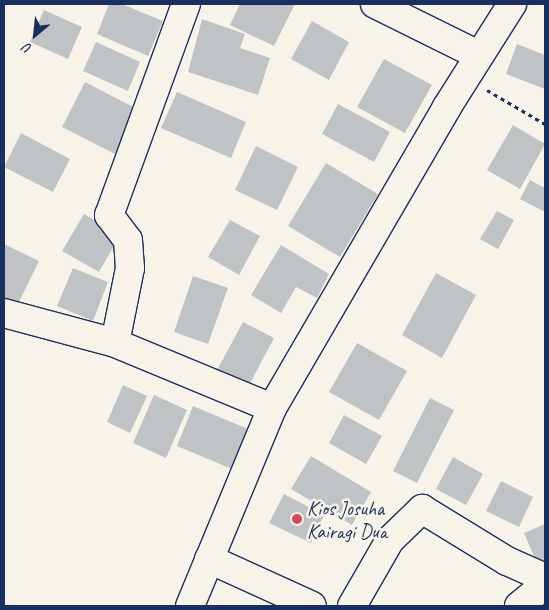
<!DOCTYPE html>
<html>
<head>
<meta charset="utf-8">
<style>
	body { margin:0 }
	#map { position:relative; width:549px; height:610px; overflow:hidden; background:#f7f3e8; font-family:Caveat,sans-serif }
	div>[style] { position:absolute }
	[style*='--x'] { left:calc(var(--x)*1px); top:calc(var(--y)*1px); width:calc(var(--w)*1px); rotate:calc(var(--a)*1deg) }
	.building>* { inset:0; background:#c0c3c5 }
	.path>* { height:3px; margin-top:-1.5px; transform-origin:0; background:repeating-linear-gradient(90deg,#1b2f5e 0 4px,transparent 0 8px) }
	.roads { filter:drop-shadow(1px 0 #1b2f5e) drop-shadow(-1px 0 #1b2f5e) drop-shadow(0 1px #1b2f5e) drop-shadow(0 -1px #1b2f5e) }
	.minor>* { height:28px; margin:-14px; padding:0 14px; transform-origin:14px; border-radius:14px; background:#f7f3e8 }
	.dots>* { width:14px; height:14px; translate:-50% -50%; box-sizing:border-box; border:2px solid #f7f3e8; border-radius:50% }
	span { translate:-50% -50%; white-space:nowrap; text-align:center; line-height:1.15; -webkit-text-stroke:5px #f7f3e8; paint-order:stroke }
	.poi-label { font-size:20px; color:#1b2f5e }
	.left { translate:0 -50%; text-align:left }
	.frame { position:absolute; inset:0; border:5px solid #1b2f5e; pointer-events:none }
	.north { position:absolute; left:10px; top:10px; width:50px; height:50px; -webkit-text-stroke:4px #f7f3e8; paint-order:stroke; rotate:208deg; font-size:14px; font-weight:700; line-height:20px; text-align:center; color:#1b2f5e }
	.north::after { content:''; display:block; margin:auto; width:18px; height:22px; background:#1b2f5e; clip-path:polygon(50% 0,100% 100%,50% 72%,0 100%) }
</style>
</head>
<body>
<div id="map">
	<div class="building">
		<div style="clip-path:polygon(109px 4px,122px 4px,163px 21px,148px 56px,97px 34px)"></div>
		<div style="clip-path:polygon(240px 4px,295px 4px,274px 46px,230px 25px)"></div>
		<div style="clip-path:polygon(44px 10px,82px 27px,68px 59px,30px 42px)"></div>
		<div style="clip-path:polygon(202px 19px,245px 34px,240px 48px,270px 58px,258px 95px,188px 72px)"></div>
		<div style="clip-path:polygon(312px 21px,349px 42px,329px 80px,291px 59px)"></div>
		<div style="clip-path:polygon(96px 42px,140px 62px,128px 91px,83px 71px)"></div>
		<div style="clip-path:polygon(517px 44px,545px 55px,545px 89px,506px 74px)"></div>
		<div style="clip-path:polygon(384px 59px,432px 85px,405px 133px,357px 107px)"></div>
		<div style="clip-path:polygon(85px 82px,137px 109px,115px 154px,62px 127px)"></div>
		<div style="clip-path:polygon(177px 92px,246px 122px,231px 158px,161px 128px)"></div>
		<div style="clip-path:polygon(338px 104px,390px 132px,374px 162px,322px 134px)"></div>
		<div style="clip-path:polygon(513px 125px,545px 144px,520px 189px,487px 170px)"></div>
		<div style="clip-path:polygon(21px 133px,70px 159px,53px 192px,4px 167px)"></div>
		<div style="clip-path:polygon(256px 146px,298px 167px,277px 210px,235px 190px)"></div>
		<div style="clip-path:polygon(326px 163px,378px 194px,340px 257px,288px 226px)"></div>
		<div style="clip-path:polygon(530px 180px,545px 188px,545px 212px,520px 199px)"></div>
		<div style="clip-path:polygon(497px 211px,514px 220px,498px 249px,480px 239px)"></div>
		<div style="clip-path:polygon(84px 214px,120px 235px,99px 272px,62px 251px)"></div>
		<div style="clip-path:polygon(230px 220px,260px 236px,239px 275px,208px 257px)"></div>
		<div style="clip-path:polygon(4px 244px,39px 261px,15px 310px,4px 304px)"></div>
		<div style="clip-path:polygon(281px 245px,329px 274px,317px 298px,296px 287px,281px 313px,251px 295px)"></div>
		<div style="clip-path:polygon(73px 268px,108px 282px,93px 321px,57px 306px)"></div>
		<div style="clip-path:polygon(436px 273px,476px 295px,442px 358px,402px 335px)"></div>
		<div style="clip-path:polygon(193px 276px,228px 288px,208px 344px,174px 332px)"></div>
		<div style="clip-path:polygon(243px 322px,274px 338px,247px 389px,216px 372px)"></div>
		<div style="clip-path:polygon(357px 343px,407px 371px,379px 420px,329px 392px)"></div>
		<div style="clip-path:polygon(123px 385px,147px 396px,130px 433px,107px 422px)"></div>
		<div style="clip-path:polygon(154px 395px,187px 410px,166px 458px,133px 443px)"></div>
		<div style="clip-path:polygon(430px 398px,454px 410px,417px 483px,393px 471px)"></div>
		<div style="clip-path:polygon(193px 406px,248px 429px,232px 469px,177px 446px)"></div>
		<div style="clip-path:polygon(344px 415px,382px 436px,366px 464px,329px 443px)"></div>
		<div style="clip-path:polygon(311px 456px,371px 492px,352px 525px,291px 489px)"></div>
		<div style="clip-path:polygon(453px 457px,483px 474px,466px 505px,436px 489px)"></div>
		<div style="clip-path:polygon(501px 481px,533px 497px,519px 527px,486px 511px)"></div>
		<div style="clip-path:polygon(284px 494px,324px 515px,311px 543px,269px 523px)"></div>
		<div style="clip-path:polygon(545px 524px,545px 559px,537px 563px,524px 533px)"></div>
	</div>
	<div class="path">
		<div style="--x:487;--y:90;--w:67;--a:30.4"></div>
	</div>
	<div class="roads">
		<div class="minor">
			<div style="--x:186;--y:4;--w:225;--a:110"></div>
			<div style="--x:109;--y:215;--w:31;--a:53"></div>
			<div style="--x:128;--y:240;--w:28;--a:86"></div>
			<div style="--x:130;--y:268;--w:76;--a:101.3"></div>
			<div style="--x:115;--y:343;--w:170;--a:22.5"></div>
			<div style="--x:375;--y:4;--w:115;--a:26.3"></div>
			<div style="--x:4;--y:313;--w:115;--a:15.1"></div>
			<div style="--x:209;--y:559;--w:113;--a:24.5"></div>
			<div style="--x:190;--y:606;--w:214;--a:-67.5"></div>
			<div style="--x:272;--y:408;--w:348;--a:-59.8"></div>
			<div style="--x:447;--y:107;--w:122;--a:-57.7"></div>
			<div style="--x:352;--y:606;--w:76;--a:-60.1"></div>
			<div style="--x:390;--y:540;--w:45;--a:-44.1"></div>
			<div style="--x:422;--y:509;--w:100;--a:31.5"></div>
			<div style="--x:507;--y:561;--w:42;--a:24.1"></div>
			<div style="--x:519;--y:606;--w:33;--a:-39"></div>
		</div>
	</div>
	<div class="dots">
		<div style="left:297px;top:519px;background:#d1495b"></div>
	</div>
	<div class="poi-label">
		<span class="left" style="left:307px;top:520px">Kios Josuha<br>Kairagi Dua</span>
	</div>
	<div class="frame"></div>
	<div class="north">U</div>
</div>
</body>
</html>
